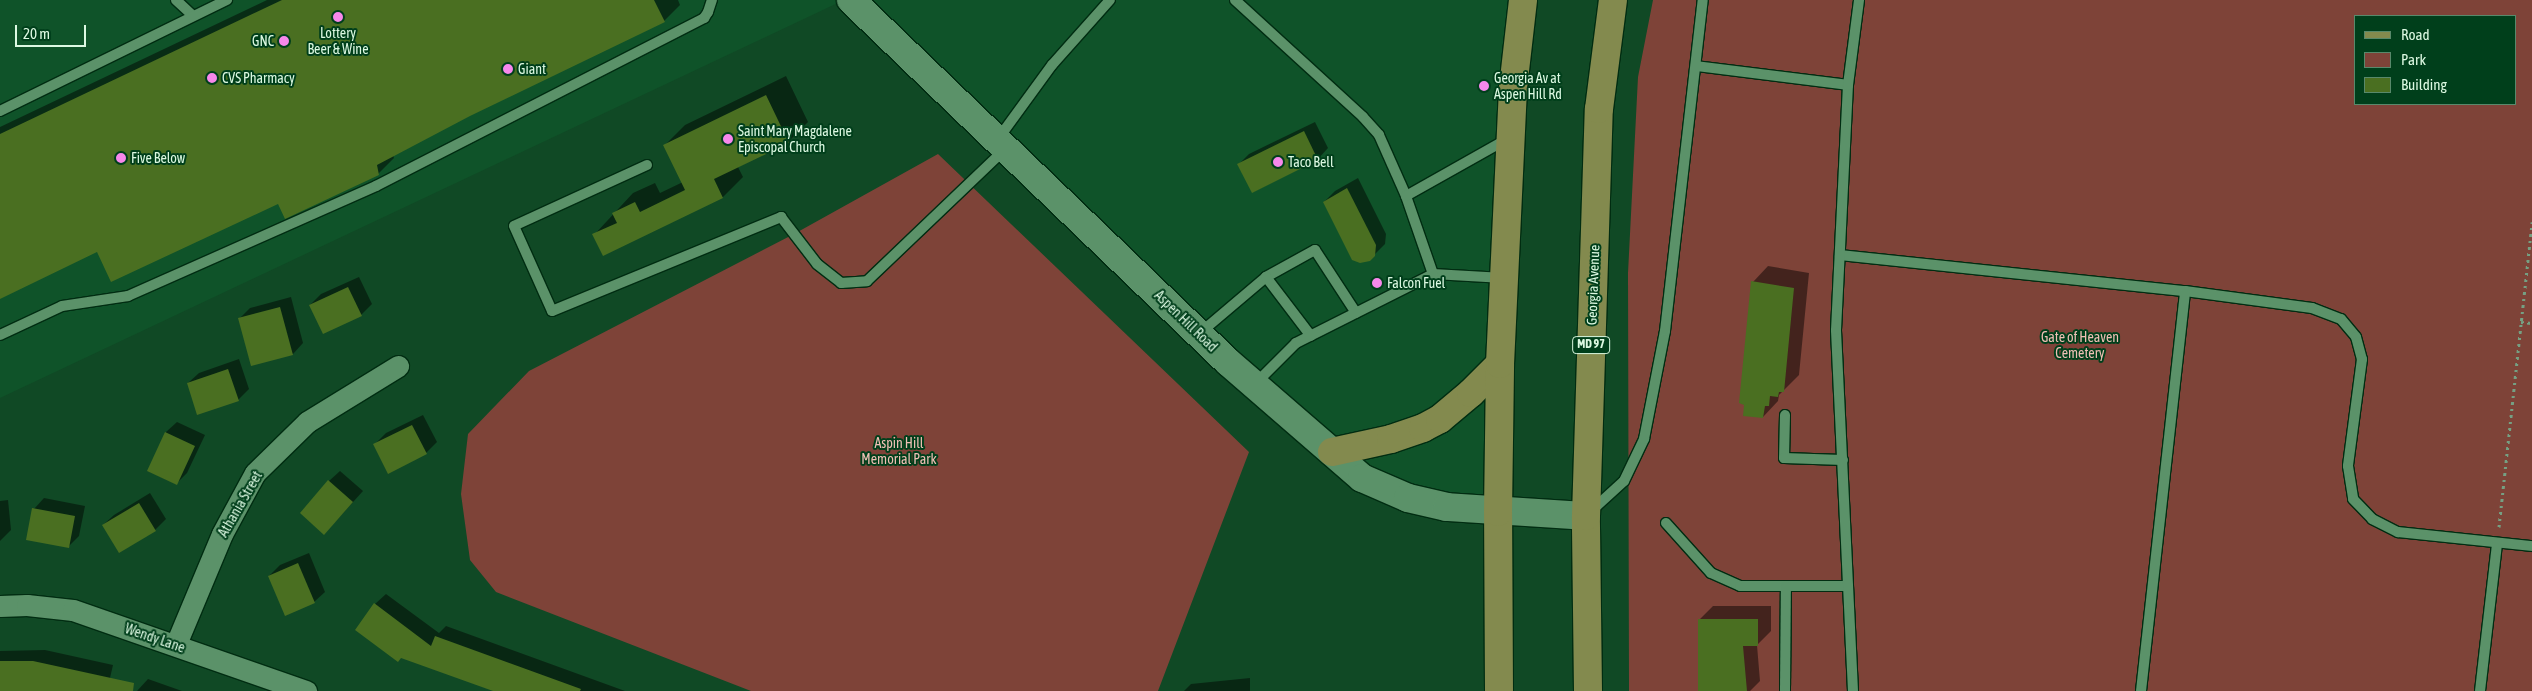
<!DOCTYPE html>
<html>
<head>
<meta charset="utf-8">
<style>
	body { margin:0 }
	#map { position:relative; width:2532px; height:691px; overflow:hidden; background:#104925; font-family:"Asap Condensed",sans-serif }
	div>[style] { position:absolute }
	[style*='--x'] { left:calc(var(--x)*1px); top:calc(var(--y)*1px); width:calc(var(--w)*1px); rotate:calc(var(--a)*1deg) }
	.built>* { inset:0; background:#0f5329 }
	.green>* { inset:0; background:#7e4338 }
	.shadow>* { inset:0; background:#0007 }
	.building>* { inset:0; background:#4a6f21 }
	.path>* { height:3px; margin-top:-1.5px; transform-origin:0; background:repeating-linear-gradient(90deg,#75a083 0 2.5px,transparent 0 6.5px) }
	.roads { filter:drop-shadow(1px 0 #012d12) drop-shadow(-1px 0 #012d12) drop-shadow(0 1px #012d12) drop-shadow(0 -1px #012d12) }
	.lane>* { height:10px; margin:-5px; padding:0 5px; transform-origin:5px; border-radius:5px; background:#5b9269 }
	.street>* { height:21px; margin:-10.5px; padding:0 10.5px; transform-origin:10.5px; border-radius:10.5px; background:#5b9269 }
	.secondary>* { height:28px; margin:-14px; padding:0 14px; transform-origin:14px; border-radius:14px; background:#5b9269 }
	.primary>* { height:28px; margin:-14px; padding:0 14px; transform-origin:14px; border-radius:14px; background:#838a4e }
	.dots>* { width:14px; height:14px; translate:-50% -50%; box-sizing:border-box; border:2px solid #003f1b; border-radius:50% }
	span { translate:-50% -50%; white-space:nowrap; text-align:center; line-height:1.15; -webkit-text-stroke:4px #003f1b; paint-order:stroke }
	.shield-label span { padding:1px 4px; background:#003f1b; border:1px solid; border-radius:4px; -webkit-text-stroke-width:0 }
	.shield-label { font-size:12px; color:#dcf9e2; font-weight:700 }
	.poi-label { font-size:14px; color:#dcf9e2 }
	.right { translate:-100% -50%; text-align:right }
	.left { translate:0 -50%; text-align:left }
	.street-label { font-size:14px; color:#dcf9e2 }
	.park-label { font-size:14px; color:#efbfb5 }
	.legend { position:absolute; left:2354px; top:15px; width:162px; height:90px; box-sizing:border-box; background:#003f1b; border:1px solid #58896b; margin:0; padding:6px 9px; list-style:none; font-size:15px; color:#dcf9e2 }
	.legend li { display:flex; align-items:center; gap:10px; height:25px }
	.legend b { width:25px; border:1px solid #58896b }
	.scale { position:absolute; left:15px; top:25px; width:71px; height:22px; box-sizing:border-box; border:2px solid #dcf9e2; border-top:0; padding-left:6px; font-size:15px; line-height:18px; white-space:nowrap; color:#dcf9e2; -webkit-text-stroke:4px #003f1b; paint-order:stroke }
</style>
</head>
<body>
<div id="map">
	<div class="built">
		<div style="clip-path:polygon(0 0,844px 0,0 398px)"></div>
		<div style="clip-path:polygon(851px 0,1523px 0,1498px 512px,1362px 478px)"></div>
	</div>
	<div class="green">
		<div style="clip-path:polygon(evenodd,1653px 0,2532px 0,2532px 691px,1629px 691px,1628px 273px,1638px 77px,1653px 0,2356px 16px,2516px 16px,2516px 104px,2356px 104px,2356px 16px)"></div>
		<div style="clip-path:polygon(938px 154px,1249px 452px,1158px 691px,751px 691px,496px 592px,470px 560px,461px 494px,468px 434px,529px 371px,794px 234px)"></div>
	</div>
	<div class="shadow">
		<div style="clip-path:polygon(267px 0,678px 0,680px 5px,664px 21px,470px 115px,393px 155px,394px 158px,378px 174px,98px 250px,0 294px,0 127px)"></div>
		<div style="clip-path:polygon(786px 76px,808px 122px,788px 142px,738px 167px,743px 177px,723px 197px,603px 254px,594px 235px,633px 193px,655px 183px,660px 193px,683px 182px,665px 145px,685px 125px)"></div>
		<div style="clip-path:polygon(1315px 122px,1328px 148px,1318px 159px,1253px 192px,1239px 164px,1249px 154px)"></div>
		<div style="clip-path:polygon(1358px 178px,1386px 234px,1385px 244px,1369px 260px,1324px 202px,1335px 191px)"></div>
		<div style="clip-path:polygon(1768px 266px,1809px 273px,1799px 375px,1779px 395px,1778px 401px,1763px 417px,1753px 282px)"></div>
		<div style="clip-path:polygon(359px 277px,372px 304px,361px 315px,310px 305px,321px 294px)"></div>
		<div style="clip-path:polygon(291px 297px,303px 343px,293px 354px,239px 319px,250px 308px)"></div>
		<div style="clip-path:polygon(239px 359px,249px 389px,238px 400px,188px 383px,199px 373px)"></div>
		<div style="clip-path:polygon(423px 415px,437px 442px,426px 453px,375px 444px,386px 433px)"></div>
		<div style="clip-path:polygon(177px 422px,205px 435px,187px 473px,176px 484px,148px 471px,166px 432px)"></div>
		<div style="clip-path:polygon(340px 471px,363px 491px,335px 522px,329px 481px)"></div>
		<div style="clip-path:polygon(150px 493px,166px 519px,155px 530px,103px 525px,114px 515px)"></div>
		<div style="clip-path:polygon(44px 498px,85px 506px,79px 536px,68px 547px,34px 509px)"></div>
		<div style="clip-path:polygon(8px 500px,11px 530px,0 541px,0 501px)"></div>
		<div style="clip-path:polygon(309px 553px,325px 592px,314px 602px,269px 576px,280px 565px)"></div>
		<div style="clip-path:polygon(386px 594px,439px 633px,446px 626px,625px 691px,495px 691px,401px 657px,375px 604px)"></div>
		<div style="clip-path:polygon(1713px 606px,1771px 606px,1771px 631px,1757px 645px,1760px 681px,1750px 691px,1699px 691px,1700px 619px)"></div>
		<div style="clip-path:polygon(45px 650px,113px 665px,107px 691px,0 691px,0 651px)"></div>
		<div style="clip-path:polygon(1250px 678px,1250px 691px,1184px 691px,1191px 684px)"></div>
		<div style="clip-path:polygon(148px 679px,182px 691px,137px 691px)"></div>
	</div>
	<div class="building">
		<div style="clip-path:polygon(282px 0,654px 0,665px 22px,470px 116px,377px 165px,379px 175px,285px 219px,278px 204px,111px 282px,97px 252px,0 299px,0 134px)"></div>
		<div style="clip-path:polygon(766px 95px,789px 143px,714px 179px,723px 198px,603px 256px,592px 234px,617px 223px,612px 213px,635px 202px,640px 212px,685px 190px,663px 145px)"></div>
		<div style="clip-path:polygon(1304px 131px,1318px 160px,1252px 193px,1237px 164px)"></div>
		<div style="clip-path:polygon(1347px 188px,1376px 245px,1375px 256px,1370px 261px,1360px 263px,1352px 260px,1323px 202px)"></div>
		<div style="clip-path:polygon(1751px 281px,1794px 288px,1784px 392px,1779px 392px,1778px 397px,1770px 396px,1769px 406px,1765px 406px,1763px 418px,1743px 416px,1744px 405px,1739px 403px)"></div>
		<div style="clip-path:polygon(348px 287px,362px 316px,323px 334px,309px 305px)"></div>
		<div style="clip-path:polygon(280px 307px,293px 355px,251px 366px,238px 318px)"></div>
		<div style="clip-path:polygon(228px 369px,239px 401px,197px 415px,187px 383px)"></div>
		<div style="clip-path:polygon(412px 425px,427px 454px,388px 474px,373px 444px)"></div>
		<div style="clip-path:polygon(165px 432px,195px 446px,177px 485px,147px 471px)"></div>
		<div style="clip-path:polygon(328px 480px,353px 502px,324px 535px,300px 513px)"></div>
		<div style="clip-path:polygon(139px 503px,156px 531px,119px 553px,102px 525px)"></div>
		<div style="clip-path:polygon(32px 508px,75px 516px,69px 548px,26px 540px)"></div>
		<div style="clip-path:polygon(298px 563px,315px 603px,285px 616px,268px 576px)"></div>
		<div style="clip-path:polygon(374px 603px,431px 646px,435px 636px,581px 689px,580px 691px,493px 691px,401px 658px,398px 662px,355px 630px)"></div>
		<div style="clip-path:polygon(1698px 619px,1758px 619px,1758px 646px,1743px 646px,1747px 691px,1698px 691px)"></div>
		<div style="clip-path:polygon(0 661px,33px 661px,134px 683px,133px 691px,0 691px)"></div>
	</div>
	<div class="path">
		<div style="--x:2521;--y:322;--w:11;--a:5"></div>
		<div style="--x:2499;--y:527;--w:307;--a:-83.8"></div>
	</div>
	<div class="roads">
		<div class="lane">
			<div style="--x:176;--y:0;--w:23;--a:43"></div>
			<div style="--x:1235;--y:0;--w:173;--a:42.4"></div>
			<div style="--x:1363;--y:117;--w:24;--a:48"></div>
			<div style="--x:1379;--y:135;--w:67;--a:66.1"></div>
			<div style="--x:1696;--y:66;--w:153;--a:7.1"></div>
			<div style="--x:0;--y:111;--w:253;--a:-26.1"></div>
			<div style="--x:998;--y:139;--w:92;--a:-53.9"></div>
			<div style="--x:1052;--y:65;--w:87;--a:-48.3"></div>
			<div style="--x:647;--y:165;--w:146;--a:155.4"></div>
			<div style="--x:514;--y:226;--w:93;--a:65.9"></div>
			<div style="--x:552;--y:311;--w:248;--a:-22.3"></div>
			<div style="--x:781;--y:217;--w:59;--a:52.5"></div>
			<div style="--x:817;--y:264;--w:31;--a:38"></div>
			<div style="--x:841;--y:283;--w:26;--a:-4"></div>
			<div style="--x:867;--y:281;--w:191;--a:-43.7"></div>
			<div style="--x:1840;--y:255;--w:347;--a:6"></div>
			<div style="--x:2185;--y:291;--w:128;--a:7.6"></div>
			<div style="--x:2312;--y:308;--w:31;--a:21"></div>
			<div style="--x:2341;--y:319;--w:23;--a:50"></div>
			<div style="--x:2356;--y:337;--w:23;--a:75"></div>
			<div style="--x:2362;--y:359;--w:108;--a:97.5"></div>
			<div style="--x:2348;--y:466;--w:33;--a:81"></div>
			<div style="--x:2353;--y:499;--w:28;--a:46"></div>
			<div style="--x:2372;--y:519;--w:29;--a:27"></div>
			<div style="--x:2398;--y:532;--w:135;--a:6"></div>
			<div style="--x:1266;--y:277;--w:56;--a:-28.9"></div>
			<div style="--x:1315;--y:250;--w:75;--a:56.9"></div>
			<div style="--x:1504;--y:278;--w:71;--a:-176.8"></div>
			<div style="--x:1433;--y:274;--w:83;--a:-109.1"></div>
			<div style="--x:1406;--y:196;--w:116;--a:-29.4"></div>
			<div style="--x:1200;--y:333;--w:87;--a:-40.3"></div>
			<div style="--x:1266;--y:277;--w:74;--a:52.7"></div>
			<div style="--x:0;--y:335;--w:68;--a:-25.1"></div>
			<div style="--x:62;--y:306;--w:67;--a:-8.6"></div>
			<div style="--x:128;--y:296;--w:271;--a:-23.9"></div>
			<div style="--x:376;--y:186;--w:369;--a:-27.1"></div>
			<div style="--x:704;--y:18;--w:7;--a:-56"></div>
			<div style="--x:708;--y:12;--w:13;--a:-72"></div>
			<div style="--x:1255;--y:384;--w:58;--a:-45"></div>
			<div style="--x:1296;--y:343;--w:153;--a:-26.7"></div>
			<div style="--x:1785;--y:415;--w:43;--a:91.3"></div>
			<div style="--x:1784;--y:458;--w:59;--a:1.9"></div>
			<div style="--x:1590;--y:512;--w:46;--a:-42.4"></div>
			<div style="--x:1624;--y:481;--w:47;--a:-64.5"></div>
			<div style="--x:1644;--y:439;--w:110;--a:-79"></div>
			<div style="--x:1665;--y:331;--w:333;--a:-83.5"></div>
			<div style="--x:1666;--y:523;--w:67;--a:48"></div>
			<div style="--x:1711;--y:573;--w:32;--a:24"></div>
			<div style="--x:1740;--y:586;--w:108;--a:0"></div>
			<div style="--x:1785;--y:691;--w:105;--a:-89.5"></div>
			<div style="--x:1853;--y:691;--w:361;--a:-92.7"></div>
			<div style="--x:1836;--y:330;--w:245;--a:-87.2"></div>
			<div style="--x:1848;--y:85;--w:86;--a:-82.6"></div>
			<div style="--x:2141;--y:691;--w:402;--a:-83.7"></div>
			<div style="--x:2480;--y:691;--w:149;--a:-83.4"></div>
		</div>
		<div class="street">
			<div style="--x:0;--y:606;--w:27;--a:-2"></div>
			<div style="--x:27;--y:605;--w:46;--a:6.2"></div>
			<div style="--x:73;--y:610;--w:247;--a:19.2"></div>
			<div style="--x:176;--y:644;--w:119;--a:-67.3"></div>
			<div style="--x:222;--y:534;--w:69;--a:-61.6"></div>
			<div style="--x:255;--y:473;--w:73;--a:-44.4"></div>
			<div style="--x:307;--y:422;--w:107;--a:-31.6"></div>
		</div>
		<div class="secondary">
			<div style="--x:851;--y:0;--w:523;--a:43.84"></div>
			<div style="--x:1228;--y:362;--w:177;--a:40.9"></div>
			<div style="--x:1362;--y:478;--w:50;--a:23.5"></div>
			<div style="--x:1408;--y:498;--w:40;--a:13"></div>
			<div style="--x:1447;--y:507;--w:139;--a:3.7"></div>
		</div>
		<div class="primary">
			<div style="--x:1332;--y:452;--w:60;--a:-12.4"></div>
			<div style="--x:1391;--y:439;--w:34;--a:-19"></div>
			<div style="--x:1423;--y:428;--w:19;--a:-28"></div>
			<div style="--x:1440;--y:419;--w:40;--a:-40"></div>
			<div style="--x:1471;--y:393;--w:41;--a:-45"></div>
			<div style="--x:1499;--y:691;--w:179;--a:-90.3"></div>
			<div style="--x:1498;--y:512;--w:148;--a:-89.2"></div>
			<div style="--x:1500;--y:364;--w:276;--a:-87.3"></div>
			<div style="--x:1513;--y:88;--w:89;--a:-83.5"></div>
			<div style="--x:1588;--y:691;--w:175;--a:-90.7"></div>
			<div style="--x:1586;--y:516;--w:407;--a:-88.2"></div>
			<div style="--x:1599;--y:109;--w:110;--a:-82.7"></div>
		</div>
	</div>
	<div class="dots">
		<div style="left:338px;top:17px;background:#f788eb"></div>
		<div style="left:284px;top:41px;background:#f788eb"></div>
		<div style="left:508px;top:69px;background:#f788eb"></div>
		<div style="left:212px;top:78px;background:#f788eb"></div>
		<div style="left:1484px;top:86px;background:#f788eb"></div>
		<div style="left:728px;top:139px;background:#f788eb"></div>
		<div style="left:121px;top:158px;background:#f788eb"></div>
		<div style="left:1278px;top:162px;background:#f788eb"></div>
		<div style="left:1377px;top:283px;background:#f788eb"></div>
	</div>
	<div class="shield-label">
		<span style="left:1591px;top:345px">MD 97</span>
	</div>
	<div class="poi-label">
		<span style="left:338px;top:41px">Lottery<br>Beer &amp; Wine</span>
		<span class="right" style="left:274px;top:41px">GNC</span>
		<span class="left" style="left:518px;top:69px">Giant</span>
		<span class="left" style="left:222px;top:78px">CVS Pharmacy</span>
		<span class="left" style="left:1494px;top:86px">Georgia Av at<br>Aspen Hill Rd</span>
		<span class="left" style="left:738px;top:139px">Saint Mary Magdalene<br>Episcopal Church</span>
		<span class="left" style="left:131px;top:158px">Five Below</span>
		<span class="left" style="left:1288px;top:162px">Taco Bell</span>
		<span class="left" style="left:1387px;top:283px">Falcon Fuel</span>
	</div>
	<div class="street-label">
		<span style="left:1593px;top:285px;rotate:-88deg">Georgia Avenue</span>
		<span style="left:1186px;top:321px;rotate:44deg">Aspen Hill Road</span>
		<span style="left:240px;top:504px;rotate:-60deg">Athania Street</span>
		<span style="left:155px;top:638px;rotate:19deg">Wendy Lane</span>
	</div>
	<div class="park-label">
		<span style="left:2080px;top:345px">Gate of Heaven<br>Cemetery</span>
		<span style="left:899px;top:451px">Aspin Hill<br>Memorial Park</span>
	</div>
	<ul class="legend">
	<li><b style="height:6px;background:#838a4e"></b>Road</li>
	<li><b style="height:14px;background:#7e4338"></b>Park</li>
	<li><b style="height:14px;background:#4a6f21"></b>Building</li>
	</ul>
	<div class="scale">20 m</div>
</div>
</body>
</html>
